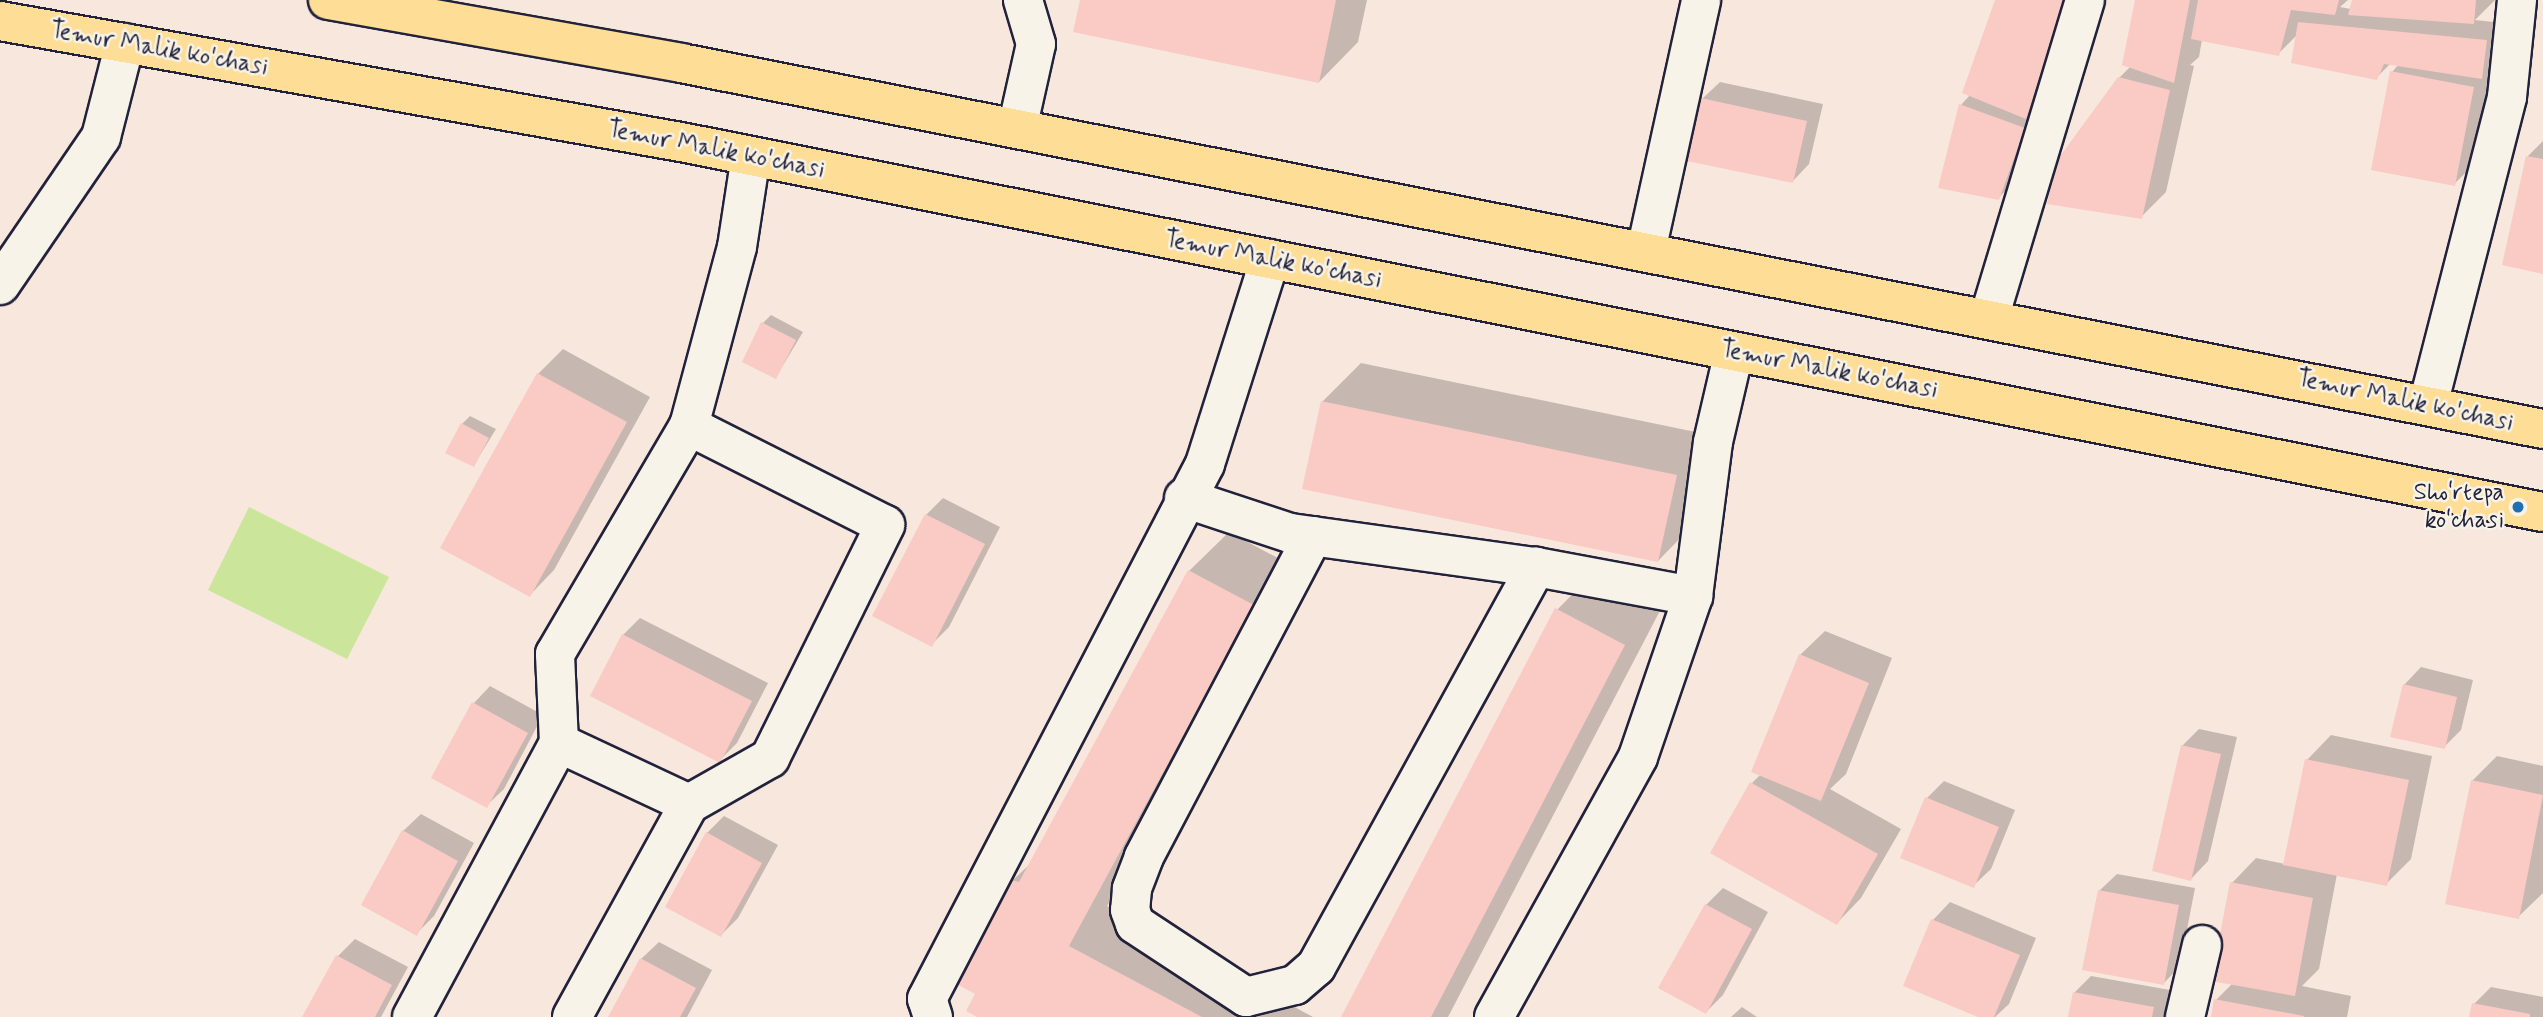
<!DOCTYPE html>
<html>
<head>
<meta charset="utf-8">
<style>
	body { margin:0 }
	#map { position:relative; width:2543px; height:1017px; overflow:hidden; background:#f8e7dd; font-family:Mynerve,sans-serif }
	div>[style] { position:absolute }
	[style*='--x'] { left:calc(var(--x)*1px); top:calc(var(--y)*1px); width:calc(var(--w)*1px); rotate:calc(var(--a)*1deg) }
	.green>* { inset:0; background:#cbe59b }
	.shadow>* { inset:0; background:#0003 }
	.building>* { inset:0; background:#facac4 }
	.roads { filter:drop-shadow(2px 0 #22223b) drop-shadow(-2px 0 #22223b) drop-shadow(0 2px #22223b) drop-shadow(0 -2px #22223b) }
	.minor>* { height:38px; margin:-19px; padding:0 19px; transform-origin:19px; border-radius:19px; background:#f7f3e8 }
	.highway>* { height:38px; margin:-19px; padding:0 19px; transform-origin:19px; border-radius:19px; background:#fedd96 }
	.dots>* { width:19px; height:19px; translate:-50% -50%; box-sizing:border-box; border:4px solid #f7f3e8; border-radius:50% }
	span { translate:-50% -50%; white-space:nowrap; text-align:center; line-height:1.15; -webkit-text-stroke:5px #f7f3e8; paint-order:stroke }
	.street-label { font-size:24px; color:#22223b }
	.poi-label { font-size:24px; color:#22223b }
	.right { translate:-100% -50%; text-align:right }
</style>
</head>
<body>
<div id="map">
	<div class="green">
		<div style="clip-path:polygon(249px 507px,389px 577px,347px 659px,208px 590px)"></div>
	</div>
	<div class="shadow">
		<div style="clip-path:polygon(1081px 0,1367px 0,1358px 42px,1319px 82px)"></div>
		<div style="clip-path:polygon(1997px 0,2080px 0,2016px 181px,1998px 198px,1961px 105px,1970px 95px)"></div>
		<div style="clip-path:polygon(2137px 0,2348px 0,2340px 7px,2351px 9px,2354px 0,2495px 0,2475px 20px,2503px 23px,2479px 160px,2454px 184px,2392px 72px,2399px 64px,2391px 63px,2376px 78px,2297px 35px,2278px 54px,2202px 39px,2199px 57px,2190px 65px,2194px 66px,2166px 192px,2141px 217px,2119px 78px,2131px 66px)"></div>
		<div style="clip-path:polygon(1720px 82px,1823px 104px,1809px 164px,1792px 182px,1702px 99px)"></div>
		<div style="clip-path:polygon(2543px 141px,2543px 272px,2528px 156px)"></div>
		<div style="clip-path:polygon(771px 315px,803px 332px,776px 377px,762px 324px)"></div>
		<div style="clip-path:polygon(563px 349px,650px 397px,554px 570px,530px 595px,538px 374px)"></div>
		<div style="clip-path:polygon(1361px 363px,1715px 436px,1697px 521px,1658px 561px,1322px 402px)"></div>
		<div style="clip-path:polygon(470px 416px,496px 429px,474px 465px,462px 424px)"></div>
		<div style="clip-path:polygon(943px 498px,1000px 527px,949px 627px,932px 644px,926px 515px)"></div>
		<div style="clip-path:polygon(1229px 532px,1291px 565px,1107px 906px,1313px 1017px,981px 1017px,978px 994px,1012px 881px,1033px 861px,1189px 571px)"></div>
		<div style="clip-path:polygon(1596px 570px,1663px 605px,1448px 1017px,1343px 1017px,1557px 610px)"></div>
		<div style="clip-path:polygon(640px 618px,768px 683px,737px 743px,720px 760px,623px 635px)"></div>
		<div style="clip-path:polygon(1825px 631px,1892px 658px,1846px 774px,1830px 789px,1901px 829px,1861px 898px,1837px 923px,1752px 783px,1761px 774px,1800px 655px)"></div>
		<div style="clip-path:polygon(2421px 667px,2473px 680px,2461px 730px,2444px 747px,2404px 685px)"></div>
		<div style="clip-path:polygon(490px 686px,543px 715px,504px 789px,486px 806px,473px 704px)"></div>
		<div style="clip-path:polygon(2199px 729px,2237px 737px,2208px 861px,2191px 879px,2182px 746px)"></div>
		<div style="clip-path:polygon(2331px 735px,2432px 756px,2411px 859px,2386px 884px,2337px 874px,2319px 969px,2302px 986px,2351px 996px,2347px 1017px,2212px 1017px,2216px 1000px,2233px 983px,2232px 883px,2256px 858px,2285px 864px,2307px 760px)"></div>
		<div style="clip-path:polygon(2497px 756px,2543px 766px,2543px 893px,2518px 917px,2472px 781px)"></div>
		<div style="clip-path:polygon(1944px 781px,2015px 810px,1991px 869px,1973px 886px,1927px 798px)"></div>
		<div style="clip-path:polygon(421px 814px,474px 843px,434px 916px,417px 933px,403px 831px)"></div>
		<div style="clip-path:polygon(724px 816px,778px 845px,738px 918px,721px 935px,667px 906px,707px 833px)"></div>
		<div style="clip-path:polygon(2117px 874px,2195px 888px,2180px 966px,2163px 984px,2099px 891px)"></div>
		<div style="clip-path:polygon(1723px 888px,1768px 912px,1723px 995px,1706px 1012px,1706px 905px)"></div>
		<div style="clip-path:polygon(1950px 902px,2036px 938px,2009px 1004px,1995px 1017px,1982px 1017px,1906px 985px,1933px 920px)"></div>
		<div style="clip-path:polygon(355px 939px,408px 967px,381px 1017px,304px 1017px,338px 956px)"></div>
		<div style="clip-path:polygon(659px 942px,712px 970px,687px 1017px,610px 1017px,641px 959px)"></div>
		<div style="clip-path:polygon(2091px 976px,2170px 990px,2165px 1017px,2070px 1017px,2074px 993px)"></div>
		<div style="clip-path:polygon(2491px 987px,2543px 997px,2543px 1017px,2471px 1017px,2474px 1004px)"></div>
		<div style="clip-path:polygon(1742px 1007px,1757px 1017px,1731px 1017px)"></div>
	</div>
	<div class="building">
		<div style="clip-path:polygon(1080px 0,1336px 0,1319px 83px,1073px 32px)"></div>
		<div style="clip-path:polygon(1995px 0,2065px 0,2026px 119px,1962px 93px)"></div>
		<div style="clip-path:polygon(2135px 0,2190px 0,2174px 83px,2122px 65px)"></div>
		<div style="clip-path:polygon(2198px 0,2339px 0,2335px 15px,2291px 10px,2279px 56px,2191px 39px)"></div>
		<div style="clip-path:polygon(2352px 0,2476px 0,2474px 24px,2348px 15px)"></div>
		<div style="clip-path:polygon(2298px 22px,2487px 40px,2482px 79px,2384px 64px,2377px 80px,2291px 63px)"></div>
		<div style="clip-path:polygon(2390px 71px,2474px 87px,2455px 186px,2371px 170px)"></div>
		<div style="clip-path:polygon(2118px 77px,2170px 90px,2142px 219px,2047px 204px,2058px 159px)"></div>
		<div style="clip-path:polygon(1701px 98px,1807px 121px,1793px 183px,1687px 161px)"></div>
		<div style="clip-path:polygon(1959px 104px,2025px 128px,1999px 200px,1938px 188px)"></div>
		<div style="clip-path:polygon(2526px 156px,2543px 159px,2543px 274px,2502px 265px)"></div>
		<div style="clip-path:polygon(761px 322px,796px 340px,776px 379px,742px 362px)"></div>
		<div style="clip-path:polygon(537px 373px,627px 422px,530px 597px,440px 548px)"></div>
		<div style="clip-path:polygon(1321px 401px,1677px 475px,1658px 562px,1302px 489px)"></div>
		<div style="clip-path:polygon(461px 423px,489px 438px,474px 467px,445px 453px)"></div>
		<div style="clip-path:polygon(925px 514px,985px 544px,932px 647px,872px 616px)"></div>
		<div style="clip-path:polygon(1188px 570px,1254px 605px,1069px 946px,1202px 1017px,977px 1017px,966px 1011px,975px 994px,955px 983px,1011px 880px,1019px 882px)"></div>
		<div style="clip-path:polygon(1555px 608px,1625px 645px,1431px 1017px,1341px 1017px)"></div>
		<div style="clip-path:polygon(622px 634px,752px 701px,720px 763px,590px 696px)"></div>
		<div style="clip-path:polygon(1799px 654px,1869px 683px,1821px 801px,1751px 772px)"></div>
		<div style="clip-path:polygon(2403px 684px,2457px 697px,2445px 749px,2390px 737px)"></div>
		<div style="clip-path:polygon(472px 702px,528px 733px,487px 808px,431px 778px)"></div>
		<div style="clip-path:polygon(2181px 745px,2221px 754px,2191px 881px,2152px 871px)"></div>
		<div style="clip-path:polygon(2305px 759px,2409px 780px,2387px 886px,2283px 865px)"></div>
		<div style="clip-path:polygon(2471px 780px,2543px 795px,2519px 919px,2445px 904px)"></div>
		<div style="clip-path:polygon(1750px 782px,1878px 854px,1837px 925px,1710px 853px)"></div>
		<div style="clip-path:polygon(1925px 797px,1999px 827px,1974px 888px,1900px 858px)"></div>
		<div style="clip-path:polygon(402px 830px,458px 861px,417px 936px,361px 905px)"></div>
		<div style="clip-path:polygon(706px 832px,762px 863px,721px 937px,665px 907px)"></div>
		<div style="clip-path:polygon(2230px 882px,2313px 898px,2295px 996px,2211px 981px)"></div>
		<div style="clip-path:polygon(2098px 890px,2179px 905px,2164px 985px,2082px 970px)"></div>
		<div style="clip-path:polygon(1705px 904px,1752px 929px,1706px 1014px,1658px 988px)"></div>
		<div style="clip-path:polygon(1931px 919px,2020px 955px,1994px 1017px,1978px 1017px,1903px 986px)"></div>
		<div style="clip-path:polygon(336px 955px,392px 985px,375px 1017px,302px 1017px)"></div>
		<div style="clip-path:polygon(640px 958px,696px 988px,680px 1017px,608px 1017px)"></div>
		<div style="clip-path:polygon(2073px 992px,2154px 1007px,2152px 1017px,2068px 1017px)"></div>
		<div style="clip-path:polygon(2214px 999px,2304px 1016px,2304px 1017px,2211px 1017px)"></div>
		<div style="clip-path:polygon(2472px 1003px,2530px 1014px,2530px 1017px,2469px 1017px)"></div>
	</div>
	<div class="roads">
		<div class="minor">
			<div style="--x:1017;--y:129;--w:87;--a:-77.4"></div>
			<div style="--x:1036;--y:44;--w:46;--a:-106.5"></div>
			<div style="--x:1646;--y:251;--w:257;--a:-77.6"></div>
			<div style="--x:0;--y:285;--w:179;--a:-55.7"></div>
			<div style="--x:101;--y:137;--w:97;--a:-75.7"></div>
			<div style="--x:1989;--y:318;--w:332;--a:-73.2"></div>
			<div style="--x:2428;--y:405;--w:318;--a:-75.6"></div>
			<div style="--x:2507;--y:97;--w:98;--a:-84.1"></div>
			<div style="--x:1184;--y:498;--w:112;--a:18.3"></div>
			<div style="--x:1290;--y:533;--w:248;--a:7.9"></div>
			<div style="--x:1536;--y:567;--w:160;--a:10.5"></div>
			<div style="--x:1313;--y:536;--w:363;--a:117.8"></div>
			<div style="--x:1144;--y:857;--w:34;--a:111"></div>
			<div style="--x:1132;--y:889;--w:21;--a:95"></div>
			<div style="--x:1130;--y:910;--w:15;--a:70"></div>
			<div style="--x:1135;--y:924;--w:133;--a:33.3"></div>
			<div style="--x:1246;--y:997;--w:50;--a:-13.8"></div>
			<div style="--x:1295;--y:985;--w:28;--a:-41"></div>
			<div style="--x:1316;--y:967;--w:457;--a:-61.2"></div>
			<div style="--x:559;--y:743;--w:144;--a:25.1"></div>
			<div style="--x:412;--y:1017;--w:311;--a:-61.8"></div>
			<div style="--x:559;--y:743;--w:89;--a:-92.6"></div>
			<div style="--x:555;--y:654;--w:264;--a:-59.6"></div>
			<div style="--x:689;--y:426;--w:185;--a:-75"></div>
			<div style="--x:737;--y:247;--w:92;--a:-81.3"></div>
			<div style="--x:572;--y:1017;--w:243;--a:-61.2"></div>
			<div style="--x:689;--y:804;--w:93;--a:-29.6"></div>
			<div style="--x:770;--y:758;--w:260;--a:-63.7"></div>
			<div style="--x:885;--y:525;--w:220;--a:-153.2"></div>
			<div style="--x:933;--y:1017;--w:19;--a:-108"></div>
			<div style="--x:927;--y:999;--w:603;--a:-62.54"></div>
			<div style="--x:1205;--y:464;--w:215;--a:-72.4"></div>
			<div style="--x:1494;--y:1017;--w:297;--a:-61"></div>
			<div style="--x:1638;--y:757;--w:170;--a:-71.1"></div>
			<div style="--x:1693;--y:596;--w:155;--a:-82.6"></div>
			<div style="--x:1713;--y:442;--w:92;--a:-76.9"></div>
			<div style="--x:2185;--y:1017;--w:74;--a:-76.7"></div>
		</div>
		<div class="highway">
			<div style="--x:328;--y:0;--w:359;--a:10.1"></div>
			<div style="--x:681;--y:63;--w:1898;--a:11.12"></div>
			<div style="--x:0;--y:21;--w:692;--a:10.08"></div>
			<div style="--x:681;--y:142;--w:1898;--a:11.24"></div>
		</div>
	</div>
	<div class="dots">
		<div style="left:2518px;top:507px;background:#1f6fb2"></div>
	</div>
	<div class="street-label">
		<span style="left:159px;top:49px;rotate:10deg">Temur Malik ko'chasi</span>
		<span style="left:716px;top:150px;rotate:11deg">Temur Malik ko'chasi</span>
		<span style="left:1273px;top:260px;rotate:11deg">Temur Malik ko'chasi</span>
		<span style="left:1829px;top:370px;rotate:11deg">Temur Malik ko'chasi</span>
		<span style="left:2405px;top:401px;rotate:12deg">Temur Malik ko'chasi</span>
	</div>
	<div class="poi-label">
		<span class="right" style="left:2504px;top:507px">Shoʻrtepa<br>koʻchasi</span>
	</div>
</div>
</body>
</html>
